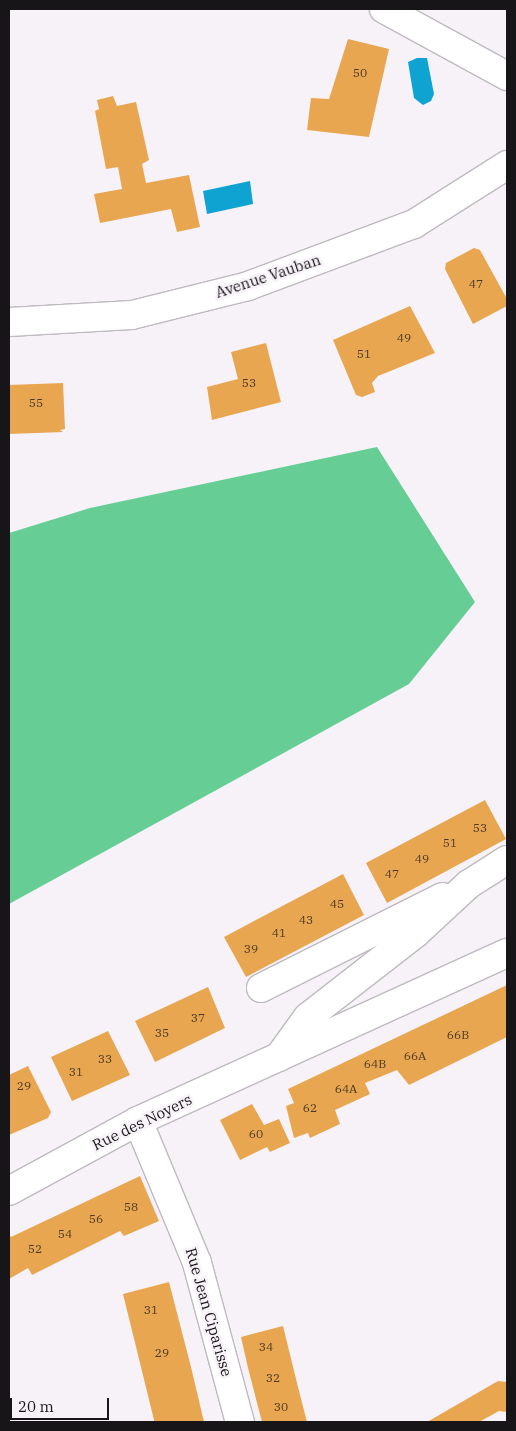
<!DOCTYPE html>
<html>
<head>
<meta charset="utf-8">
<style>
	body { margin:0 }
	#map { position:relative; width:516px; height:1431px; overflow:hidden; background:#f7f2f8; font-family:"IBM Plex Serif",serif }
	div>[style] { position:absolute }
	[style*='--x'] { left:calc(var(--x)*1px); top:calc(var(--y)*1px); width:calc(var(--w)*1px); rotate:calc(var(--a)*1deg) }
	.forest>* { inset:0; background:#66ce95 }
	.water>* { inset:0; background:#0fa3d2 }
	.building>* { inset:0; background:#e8a650 }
	.roads { filter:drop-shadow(1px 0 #bebabf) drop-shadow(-1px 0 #bebabf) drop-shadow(0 1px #bebabf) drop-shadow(0 -1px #bebabf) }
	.minor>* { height:28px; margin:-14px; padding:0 14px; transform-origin:14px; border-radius:14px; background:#fff }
	.major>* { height:28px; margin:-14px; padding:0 14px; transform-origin:14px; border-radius:14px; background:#fff }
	span { translate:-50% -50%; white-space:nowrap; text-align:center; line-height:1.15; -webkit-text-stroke:5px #f7f2f8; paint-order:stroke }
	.number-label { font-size:12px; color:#4b3925 }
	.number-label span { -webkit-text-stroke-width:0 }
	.street-label { font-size:15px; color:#171517 }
	.frame { position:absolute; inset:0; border:10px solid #171517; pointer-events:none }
	.scale { position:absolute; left:10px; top:1398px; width:99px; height:22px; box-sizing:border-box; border:2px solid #171517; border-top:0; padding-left:6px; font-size:15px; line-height:18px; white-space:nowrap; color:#171517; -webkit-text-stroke:4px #f7f2f8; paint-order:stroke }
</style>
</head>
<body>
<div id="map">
	<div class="forest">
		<div style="clip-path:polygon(377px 447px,475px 602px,409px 684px,9px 904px,9px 533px,90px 508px)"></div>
	</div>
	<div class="water">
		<div style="clip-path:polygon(417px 58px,427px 58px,434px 94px,431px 101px,423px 105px,414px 98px,408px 62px)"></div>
		<div style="clip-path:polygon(250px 181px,253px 204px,207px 214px,203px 191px)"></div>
	</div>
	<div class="building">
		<div style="clip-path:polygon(348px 39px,389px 49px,369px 137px,307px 130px,311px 98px,329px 99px)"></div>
		<div style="clip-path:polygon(113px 96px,117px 106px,136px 102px,149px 160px,142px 164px,146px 183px,189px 175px,200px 227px,177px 232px,171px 209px,100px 223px,94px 194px,122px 189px,118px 167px,106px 169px,95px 111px,99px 109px,97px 100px)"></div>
		<div style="clip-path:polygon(474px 248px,480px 250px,507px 299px,507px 306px,473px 324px,445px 269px,446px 263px)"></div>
		<div style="clip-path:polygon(410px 306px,435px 353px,378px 376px,372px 383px,375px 392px,362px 397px,356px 395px,333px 340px)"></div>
		<div style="clip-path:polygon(266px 343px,281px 402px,212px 420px,207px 387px,238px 379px,231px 352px)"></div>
		<div style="clip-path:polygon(63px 383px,65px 429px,60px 430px,63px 432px,9px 434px,9px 385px)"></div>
		<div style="clip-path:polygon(485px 800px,506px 839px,387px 903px,366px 863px)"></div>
		<div style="clip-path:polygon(343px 874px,364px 915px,246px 977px,224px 937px)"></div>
		<div style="clip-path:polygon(507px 985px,507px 1037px,409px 1085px,397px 1070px,365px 1083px,370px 1094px,335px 1110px,340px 1124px,310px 1138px,308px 1133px,294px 1138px,286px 1106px,294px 1103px,288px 1089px)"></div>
		<div style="clip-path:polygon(208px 987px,225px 1028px,155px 1062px,135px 1021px)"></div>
		<div style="clip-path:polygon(108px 1031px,130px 1075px,72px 1101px,51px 1057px)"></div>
		<div style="clip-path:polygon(28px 1066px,51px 1112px,48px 1118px,9px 1135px,9px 1075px)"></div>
		<div style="clip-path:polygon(252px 1104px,264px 1125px,279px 1119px,290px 1143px,270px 1152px,267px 1147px,240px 1160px,220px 1120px)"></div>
		<div style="clip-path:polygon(140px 1176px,159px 1221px,124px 1236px,120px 1231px,32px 1275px,28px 1268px,9px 1279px,9px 1234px,11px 1237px)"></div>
		<div style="clip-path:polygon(169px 1282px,191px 1367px,204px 1422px,154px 1422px,154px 1420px,123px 1294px)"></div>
		<div style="clip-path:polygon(283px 1326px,298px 1387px,307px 1422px,262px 1422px,248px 1368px,241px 1337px)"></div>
		<div style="clip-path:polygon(498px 1381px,507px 1382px,507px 1412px,499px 1411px,479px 1422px,427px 1422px)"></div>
	</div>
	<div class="roads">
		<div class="minor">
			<div style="--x:384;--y:9;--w:140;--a:28.6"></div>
			<div style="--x:261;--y:988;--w:203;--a:-26.6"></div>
			<div style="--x:279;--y:1057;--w:49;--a:-54.1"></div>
			<div style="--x:308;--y:1017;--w:137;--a:-37.9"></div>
			<div style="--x:416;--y:933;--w:72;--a:-42.8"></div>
			<div style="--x:469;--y:884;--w:45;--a:-32.3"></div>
			<div style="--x:138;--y:1121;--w:154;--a:67.4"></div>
			<div style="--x:197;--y:1263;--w:165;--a:74.9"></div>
			<div style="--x:9;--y:1191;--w:147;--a:-28.5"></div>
			<div style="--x:138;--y:1121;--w:405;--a:-24.5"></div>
		</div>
		<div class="major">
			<div style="--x:9;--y:322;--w:123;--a:-3.3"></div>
			<div style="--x:132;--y:315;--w:120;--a:-14"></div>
			<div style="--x:248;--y:286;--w:177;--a:-20.5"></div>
			<div style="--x:414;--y:224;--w:110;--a:-32.4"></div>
		</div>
	</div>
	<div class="number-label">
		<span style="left:360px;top:73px">50</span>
		<span style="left:476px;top:284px">47</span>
		<span style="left:404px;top:338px">49</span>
		<span style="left:364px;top:354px">51</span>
		<span style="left:249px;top:383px">53</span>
		<span style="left:36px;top:403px">55</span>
		<span style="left:480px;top:828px">53</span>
		<span style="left:450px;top:843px">51</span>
		<span style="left:422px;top:859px">49</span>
		<span style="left:392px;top:874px">47</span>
		<span style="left:337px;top:904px">45</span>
		<span style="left:306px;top:920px">43</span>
		<span style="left:279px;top:933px">41</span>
		<span style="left:251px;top:949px">39</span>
		<span style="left:198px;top:1018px">37</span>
		<span style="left:162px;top:1033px">35</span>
		<span style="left:458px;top:1035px">66B</span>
		<span style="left:415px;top:1056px">66A</span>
		<span style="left:105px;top:1059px">33</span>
		<span style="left:375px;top:1064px">64B</span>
		<span style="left:76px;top:1072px">31</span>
		<span style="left:24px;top:1086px">29</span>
		<span style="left:346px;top:1089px">64A</span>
		<span style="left:310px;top:1108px">62</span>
		<span style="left:256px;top:1134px">60</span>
		<span style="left:131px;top:1207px">58</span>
		<span style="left:96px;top:1219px">56</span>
		<span style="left:65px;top:1234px">54</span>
		<span style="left:35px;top:1249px">52</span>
		<span style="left:151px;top:1310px">31</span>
		<span style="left:266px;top:1347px">34</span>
		<span style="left:162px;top:1353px">29</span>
		<span style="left:273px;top:1378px">32</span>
		<span style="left:281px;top:1407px">30</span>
	</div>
	<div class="street-label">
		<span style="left:268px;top:276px;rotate:-18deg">Avenue Vauban</span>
		<span style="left:142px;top:1122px;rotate:-26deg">Rue des Noyers</span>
		<span style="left:209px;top:1312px;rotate:74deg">Rue Jean Ciparisse</span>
	</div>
	<div class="frame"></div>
	<div class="scale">20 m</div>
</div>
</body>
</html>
